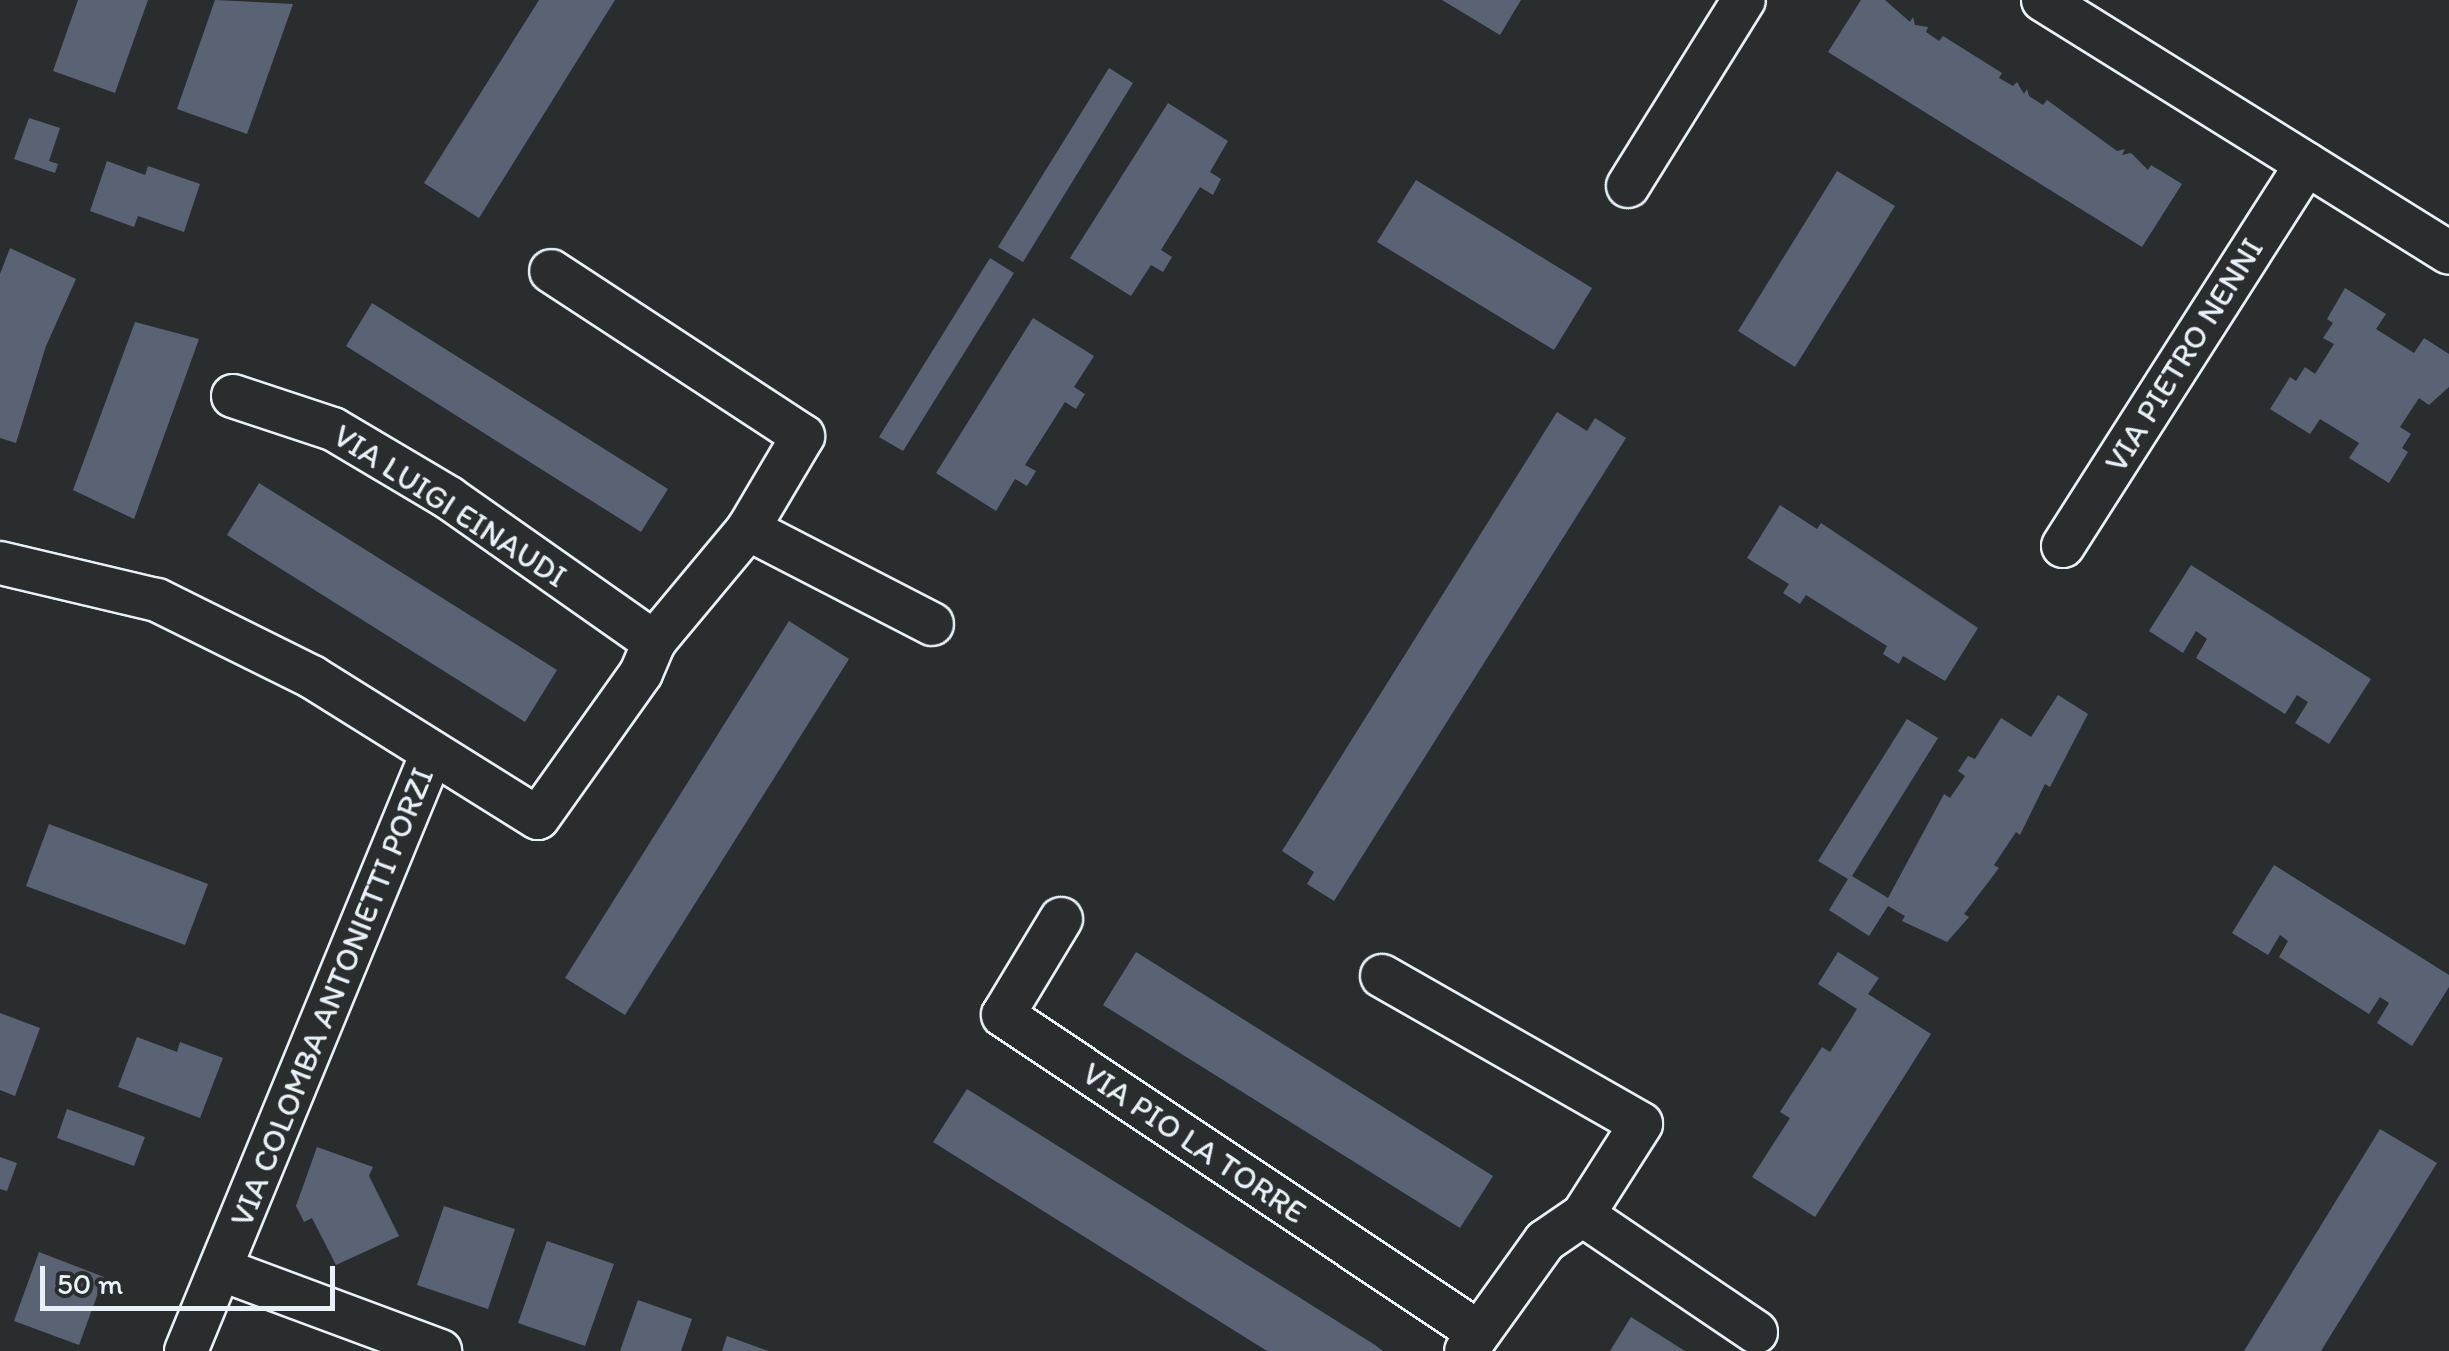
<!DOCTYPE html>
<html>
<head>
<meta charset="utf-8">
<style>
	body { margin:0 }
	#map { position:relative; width:2449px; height:1351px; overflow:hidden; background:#2a2d2e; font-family:Itim,sans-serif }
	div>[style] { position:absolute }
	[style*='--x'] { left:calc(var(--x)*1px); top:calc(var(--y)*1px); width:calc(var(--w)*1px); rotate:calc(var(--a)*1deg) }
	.building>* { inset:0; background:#5a6374 }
	.roads { filter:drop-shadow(2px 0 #e8f1f8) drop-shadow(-2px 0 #e8f1f8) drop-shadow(0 2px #e8f1f8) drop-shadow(0 -2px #e8f1f8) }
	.street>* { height:42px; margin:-21px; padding:0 21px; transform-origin:21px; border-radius:21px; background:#2a2d2e }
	span { translate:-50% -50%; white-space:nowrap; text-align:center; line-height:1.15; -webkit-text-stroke:8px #2a2d2e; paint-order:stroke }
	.street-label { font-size:32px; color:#e8f1f8 }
	.scale { position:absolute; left:40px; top:1266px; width:295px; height:45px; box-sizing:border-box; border:5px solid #e8f1f8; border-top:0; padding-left:12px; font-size:30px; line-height:35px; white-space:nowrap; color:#e8f1f8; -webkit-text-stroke:8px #2a2d2e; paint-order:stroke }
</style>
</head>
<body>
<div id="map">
	<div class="building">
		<div style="clip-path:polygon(78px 0,148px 0,115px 93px,53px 71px)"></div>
		<div style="clip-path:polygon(215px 0,293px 4px,247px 134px,177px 109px)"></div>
		<div style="clip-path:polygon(539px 0,615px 0,479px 218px,424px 183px)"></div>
		<div style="clip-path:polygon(1442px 0,1521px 0,1500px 35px)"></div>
		<div style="clip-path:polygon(1861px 0,1885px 0,1910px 22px,1913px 17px,1915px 25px,1928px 27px,1926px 32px,1939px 41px,1943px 36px,2002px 73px,1999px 78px,2013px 86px,2017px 82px,2024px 94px,2027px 89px,2029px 96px,2043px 105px,2047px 100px,2117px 151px,2125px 149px,2122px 155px,2131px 153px,2148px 170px,2151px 165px,2182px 184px,2142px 247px,1828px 52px)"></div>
		<div style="clip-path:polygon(1109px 68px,1133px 83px,1023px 262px,998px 247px)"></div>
		<div style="clip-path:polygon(1168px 103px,1228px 141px,1210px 172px,1221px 179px,1213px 195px,1200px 187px,1161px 250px,1172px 257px,1163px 272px,1151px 265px,1131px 296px,1070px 258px)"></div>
		<div style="clip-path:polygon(29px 118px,60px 128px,49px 161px,58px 164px,55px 173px,14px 159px)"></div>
		<div style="clip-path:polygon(107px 161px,145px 175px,148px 166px,200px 184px,184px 232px,138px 216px,134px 227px,90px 211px)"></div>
		<div style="clip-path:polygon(1837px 171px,1895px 206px,1795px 367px,1738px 331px)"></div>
		<div style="clip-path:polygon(1416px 180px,1592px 288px,1554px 350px,1377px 242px)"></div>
		<div style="clip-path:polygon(10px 248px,76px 279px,46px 346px,16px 443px,0 438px,0 274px)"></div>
		<div style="clip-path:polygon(990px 258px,1014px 273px,903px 451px,879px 437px)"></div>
		<div style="clip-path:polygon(2345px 288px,2386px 314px,2376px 329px,2414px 353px,2424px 338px,2449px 354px,2449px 387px,2429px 405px,2419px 398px,2400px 427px,2411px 434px,2402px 448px,2408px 452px,2389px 483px,2349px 458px,2359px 443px,2320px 419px,2310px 434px,2270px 409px,2290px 377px,2296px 381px,2305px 367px,2315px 374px,2334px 344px,2323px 338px,2333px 323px,2327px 319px)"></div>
		<div style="clip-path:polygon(372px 303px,668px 489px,641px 532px,346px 346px)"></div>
		<div style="clip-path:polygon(1033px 318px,1094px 356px,1074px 387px,1085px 394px,1076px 409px,1065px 402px,1025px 465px,1036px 471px,1027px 486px,1015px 479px,996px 511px,936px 473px)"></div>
		<div style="clip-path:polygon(135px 322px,199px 339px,134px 519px,73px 490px)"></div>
		<div style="clip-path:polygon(1557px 412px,1587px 431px,1595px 418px,1626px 438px,1334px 901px,1307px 884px,1314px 872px,1282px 851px)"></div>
		<div style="clip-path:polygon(259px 483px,557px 670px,525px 722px,227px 535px)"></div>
		<div style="clip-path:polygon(1780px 505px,1817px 529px,1821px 523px,1978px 628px,1945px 681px,1903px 656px,1899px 664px,1883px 654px,1887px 646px,1806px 595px,1800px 604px,1783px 593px,1789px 584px,1747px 558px)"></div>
		<div style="clip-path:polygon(2191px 565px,2371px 679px,2329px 744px,2295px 723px,2308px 702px,2297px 695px,2285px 714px,2196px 658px,2207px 639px,2196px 631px,2183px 653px,2149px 631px)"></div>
		<div style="clip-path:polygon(789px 621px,849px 659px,625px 1015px,565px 978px)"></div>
		<div style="clip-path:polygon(2058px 695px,2088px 714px,2050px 787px,2045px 784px,2020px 835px,2016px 832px,1994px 865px,1999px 868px,1964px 914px,1969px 917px,1947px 942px,1902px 921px,1905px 916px,1888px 906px,1869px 936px,1829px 910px,1848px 879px,1818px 861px,1907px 719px,1938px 738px,1852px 876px,1888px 898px,1944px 794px,1950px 798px,1965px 776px,1958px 771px,1968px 756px,1975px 759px,2001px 718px,2031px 737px)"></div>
		<div style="clip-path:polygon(49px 824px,208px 884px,185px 945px,26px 886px)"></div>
		<div style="clip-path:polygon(2274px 865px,2449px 975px,2449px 987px,2412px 1046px,2377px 1023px,2389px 1003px,2380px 997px,2369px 1014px,2279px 957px,2288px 941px,2280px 935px,2268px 955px,2232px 933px)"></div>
		<div style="clip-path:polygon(1136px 952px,1493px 1176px,1460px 1228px,1103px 1005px)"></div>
		<div style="clip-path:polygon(1838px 952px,1879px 978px,1868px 994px,1931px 1034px,1815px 1217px,1752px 1177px,1790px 1118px,1780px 1112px,1822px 1047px,1830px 1052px,1857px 1009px,1818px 984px)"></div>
		<div style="clip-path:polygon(0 1013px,40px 1028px,15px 1096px,0 1090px)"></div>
		<div style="clip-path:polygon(137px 1037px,177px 1052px,180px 1042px,223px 1058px,200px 1118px,118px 1087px)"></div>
		<div style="clip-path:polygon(967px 1089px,1375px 1345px,1383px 1351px,1267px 1351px,933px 1142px)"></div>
		<div style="clip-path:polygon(67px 1109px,145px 1137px,134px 1166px,57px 1138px)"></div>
		<div style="clip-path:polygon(2380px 1129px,2437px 1163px,2321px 1351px,2244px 1351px)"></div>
		<div style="clip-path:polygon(317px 1147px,373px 1167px,369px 1176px,399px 1236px,336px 1265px,312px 1218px,304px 1222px,296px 1206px)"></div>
		<div style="clip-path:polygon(0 1157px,17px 1163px,7px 1191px,0 1189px)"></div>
		<div style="clip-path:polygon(444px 1206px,515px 1229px,488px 1309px,417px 1285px)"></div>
		<div style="clip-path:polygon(547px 1241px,614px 1264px,585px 1346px,518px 1323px)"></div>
		<div style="clip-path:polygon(39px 1252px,104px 1277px,79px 1345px,14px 1321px)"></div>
		<div style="clip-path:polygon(638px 1300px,692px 1319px,681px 1351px,620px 1351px)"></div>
		<div style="clip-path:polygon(1631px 1317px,1685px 1351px,1610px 1351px)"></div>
		<div style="clip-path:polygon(727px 1336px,768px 1351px,722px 1351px)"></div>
	</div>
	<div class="roads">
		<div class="street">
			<div style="--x:2043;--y:0;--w:478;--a:31.9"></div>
			<div style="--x:1628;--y:186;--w:219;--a:-58.1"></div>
			<div style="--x:233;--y:396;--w:105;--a:18.3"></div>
			<div style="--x:333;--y:429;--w:135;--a:30.7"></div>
			<div style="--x:449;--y:498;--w:251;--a:35.1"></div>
			<div style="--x:748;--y:529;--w:207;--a:27.3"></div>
			<div style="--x:2063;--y:546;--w:453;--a:-57.5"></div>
			<div style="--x:0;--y:563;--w:161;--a:13.3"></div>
			<div style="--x:157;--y:600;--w:173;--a:26.4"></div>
			<div style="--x:312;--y:677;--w:266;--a:32"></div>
			<div style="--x:538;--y:818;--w:178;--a:-54.6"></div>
			<div style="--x:641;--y:673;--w:34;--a:-67"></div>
			<div style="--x:654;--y:642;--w:147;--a:-50.2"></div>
			<div style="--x:748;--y:529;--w:108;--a:-59.4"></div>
			<div style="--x:803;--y:436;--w:301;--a:-146.8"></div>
			<div style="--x:1061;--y:919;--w:112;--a:121.1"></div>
			<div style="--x:1003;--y:1015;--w:571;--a:33.72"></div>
			<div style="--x:1382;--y:976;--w:298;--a:29.7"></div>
			<div style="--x:1641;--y:1124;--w:108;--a:122.5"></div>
			<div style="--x:1583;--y:1215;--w:46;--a:145.6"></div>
			<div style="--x:1545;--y:1241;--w:135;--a:125.7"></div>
			<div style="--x:1583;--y:1215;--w:209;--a:34.1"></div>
			<div style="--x:220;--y:1269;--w:235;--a:20.4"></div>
			<div style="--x:186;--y:1351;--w:647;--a:-67.64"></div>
		</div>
	</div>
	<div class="street-label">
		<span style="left:2184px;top:355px;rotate:-58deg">VIA PIETRO NENNI</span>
		<span style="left:450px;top:506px;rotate:33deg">VIA LUIGI EINAUDI</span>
		<span style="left:332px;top:997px;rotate:-68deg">VIA COLOMBA ANTONIETTI PORZI</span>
		<span style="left:1194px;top:1143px;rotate:34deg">VIA PIO LA TORRE</span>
	</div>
	<div class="scale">50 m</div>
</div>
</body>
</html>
